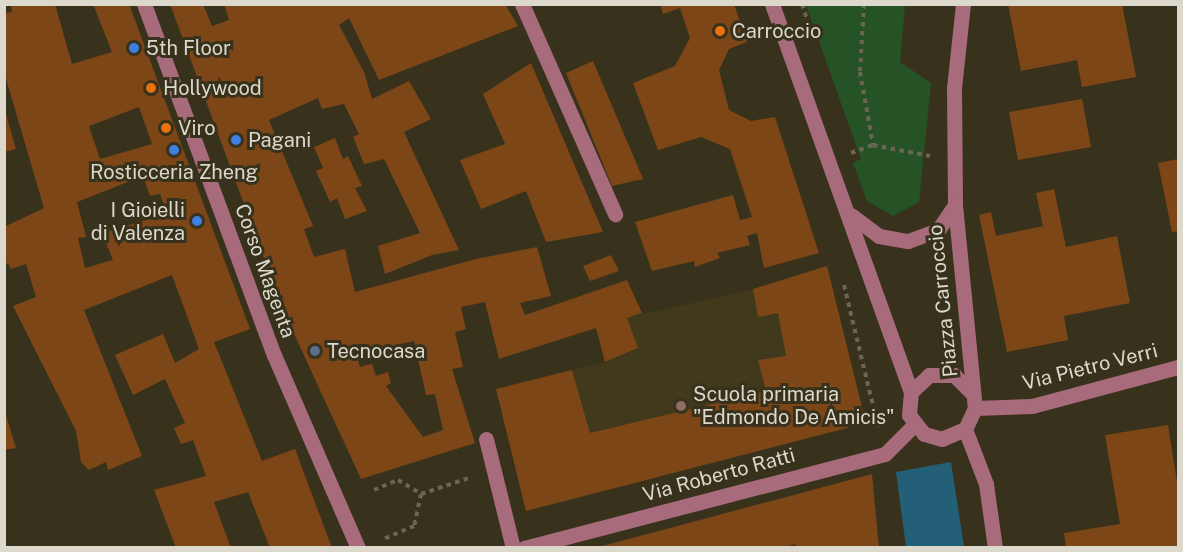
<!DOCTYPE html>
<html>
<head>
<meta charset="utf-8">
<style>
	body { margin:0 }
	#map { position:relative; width:1183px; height:552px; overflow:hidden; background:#38321d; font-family:"Public Sans",sans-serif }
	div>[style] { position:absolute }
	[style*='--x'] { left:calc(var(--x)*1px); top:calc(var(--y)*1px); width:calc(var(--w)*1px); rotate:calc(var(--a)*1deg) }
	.built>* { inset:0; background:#41391c }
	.green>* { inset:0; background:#255326 }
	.water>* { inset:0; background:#235f77 }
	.building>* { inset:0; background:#7d4617 }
	.path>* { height:4px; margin-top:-2px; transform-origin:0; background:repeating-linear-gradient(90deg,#6b6653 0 4.5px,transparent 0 9px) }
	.minor>* { height:15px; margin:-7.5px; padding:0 7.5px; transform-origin:7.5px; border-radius:7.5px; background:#a86b7c }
	.dots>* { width:16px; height:16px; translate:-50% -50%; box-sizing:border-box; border:3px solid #38321d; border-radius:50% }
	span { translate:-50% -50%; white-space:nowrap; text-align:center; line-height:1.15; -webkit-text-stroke:6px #38321d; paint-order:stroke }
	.poi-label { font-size:20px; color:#dcd8cb }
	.left { translate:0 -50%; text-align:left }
	.right { translate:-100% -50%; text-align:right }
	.street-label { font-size:20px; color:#dcd8cb }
	.frame { position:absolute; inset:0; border:6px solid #dcd8cb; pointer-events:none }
</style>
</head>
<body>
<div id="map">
	<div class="built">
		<div style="clip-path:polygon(827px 266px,866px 423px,526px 511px,496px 389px,605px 362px,638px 349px,627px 318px,753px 289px)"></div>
	</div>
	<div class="green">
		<div style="clip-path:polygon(806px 5px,905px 5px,900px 62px,931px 83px,919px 202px,893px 216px,867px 201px,853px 163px,861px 159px)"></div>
	</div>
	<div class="water">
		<div style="clip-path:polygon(951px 462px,964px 547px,906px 547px,896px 472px)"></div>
	</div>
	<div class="building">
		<div style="clip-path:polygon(evenodd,11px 4px,55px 4px,72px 64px,112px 52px,93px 4px,129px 4px,250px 329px,214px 342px,262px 461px,295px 449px,332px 548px,270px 548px,248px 492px,214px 502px,231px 548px,176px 548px,154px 490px,206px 476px,193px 440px,181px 444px,174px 428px,185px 423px,165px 379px,133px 395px,115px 355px,163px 334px,175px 363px,199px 349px,172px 275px,84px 310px,142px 456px,108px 470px,106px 462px,89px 470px,81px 462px,76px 431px,13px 306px,36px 297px,26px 264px,11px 269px,8px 263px,4px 266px,4px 227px,44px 208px,4px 72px,4px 13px,12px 12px,11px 4px,139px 107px,152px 144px,100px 159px,89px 126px,139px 107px,11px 4px,143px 176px,150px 196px,160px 194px,167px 214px,102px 233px,113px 260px,85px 268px,78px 238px,86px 237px,77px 202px,143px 176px)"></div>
		<div style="clip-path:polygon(evenodd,170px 4px,203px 4px,212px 26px,229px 20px,224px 4px,505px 4px,518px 26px,379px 80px,349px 18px,339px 25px,364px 72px,372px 99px,409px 81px,431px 119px,404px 132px,459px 250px,432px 255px,385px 274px,378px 246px,420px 233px,384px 159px,364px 164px,353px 137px,359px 134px,344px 104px,322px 109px,318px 98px,269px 120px,313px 226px,304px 229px,314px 257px,345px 249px,355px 292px,476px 259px,537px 247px,551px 296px,520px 303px,525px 315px,627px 280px,642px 313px,627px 318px,638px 348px,605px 362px,596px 328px,499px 359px,485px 302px,461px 307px,466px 329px,455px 332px,463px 367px,452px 369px,475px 443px,361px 479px,284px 312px,170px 4px,414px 341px,426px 395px,435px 394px,443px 430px,423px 437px,386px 386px,391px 383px,388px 372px,376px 376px,372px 364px,360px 367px,356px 354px,414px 341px)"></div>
		<div style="clip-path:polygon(660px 4px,734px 4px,747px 42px,729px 49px,719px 70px,729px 110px,751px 121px,775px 117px,819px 253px,764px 268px,757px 233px,747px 236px,750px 245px,717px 253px,720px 258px,695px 267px,694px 261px,652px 271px,635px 222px,733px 195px,740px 220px,752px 217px,730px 149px,701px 137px,658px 150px,633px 83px,675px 66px,690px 38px,680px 8px,663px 14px)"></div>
		<div style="clip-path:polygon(1008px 4px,1122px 4px,1136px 77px,1082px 87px,1077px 60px,1021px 71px)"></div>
		<div style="clip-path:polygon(593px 61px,643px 179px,612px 186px,566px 73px)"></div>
		<div style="clip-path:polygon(531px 63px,603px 232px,546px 242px,526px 191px,481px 209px,460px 160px,505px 144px,483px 94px)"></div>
		<div style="clip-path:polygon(1082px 99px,1091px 147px,1018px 160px,1009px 112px)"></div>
		<div style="clip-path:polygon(4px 107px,16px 149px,4px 152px)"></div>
		<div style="clip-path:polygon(335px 138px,343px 159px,348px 156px,362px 186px,355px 188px,367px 211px,345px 219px,337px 198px,330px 202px,316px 171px,323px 168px,314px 147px)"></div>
		<div style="clip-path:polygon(1178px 159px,1178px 231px,1172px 232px,1158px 163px)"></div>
		<div style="clip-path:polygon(1054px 189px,1066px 247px,1117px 236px,1130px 303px,1064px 316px,1068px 340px,1007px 352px,979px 215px,991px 212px,996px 236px,1043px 226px,1036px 193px)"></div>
		<div style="clip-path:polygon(611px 255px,619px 271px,590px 281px,583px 266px)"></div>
		<div style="clip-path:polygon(827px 266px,866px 423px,526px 511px,496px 389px,572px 370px,590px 433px,766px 391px,758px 360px,786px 356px,778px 313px,758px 317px,753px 289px)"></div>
		<div style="clip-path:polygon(4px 412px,5px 412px,16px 448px,4px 450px)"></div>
		<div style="clip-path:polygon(1168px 425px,1178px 488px,1178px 548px,1066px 548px,1064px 533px,1120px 524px,1105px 435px)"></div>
		<div style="clip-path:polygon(872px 474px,879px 548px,796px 548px,795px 544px,782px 548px,595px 548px)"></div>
	</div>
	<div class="path">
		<div style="--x:802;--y:4;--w:20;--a:72"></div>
		<div style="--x:864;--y:4;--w:68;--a:93.4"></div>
		<div style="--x:860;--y:72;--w:74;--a:79.9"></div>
		<div style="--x:873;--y:145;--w:58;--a:10.9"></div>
		<div style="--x:851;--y:153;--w:23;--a:-20"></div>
		<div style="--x:844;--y:285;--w:146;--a:76.5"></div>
		<div style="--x:374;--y:490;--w:26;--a:-23"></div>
		<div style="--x:398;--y:480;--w:27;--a:31"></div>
		<div style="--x:421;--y:494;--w:33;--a:102"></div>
		<div style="--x:414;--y:526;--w:36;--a:157"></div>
		<div style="--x:421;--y:494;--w:54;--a:-18.4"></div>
	</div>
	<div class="minor">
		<div style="--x:144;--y:4;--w:374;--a:69.7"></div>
		<div style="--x:274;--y:355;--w:210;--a:66.5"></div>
		<div style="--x:522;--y:4;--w:230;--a:66.1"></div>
		<div style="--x:772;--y:4;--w:412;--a:70.3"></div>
		<div style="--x:963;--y:4;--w:84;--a:96.1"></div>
		<div style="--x:954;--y:88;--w:117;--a:89.5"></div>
		<div style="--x:955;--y:205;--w:204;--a:84.4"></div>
		<div style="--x:975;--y:408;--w:23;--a:115"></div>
		<div style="--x:965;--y:429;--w:25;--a:157"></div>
		<div style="--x:942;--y:439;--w:19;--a:-164"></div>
		<div style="--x:924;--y:434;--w:24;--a:-128"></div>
		<div style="--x:909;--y:415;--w:23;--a:-85"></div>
		<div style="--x:911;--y:392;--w:25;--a:-43"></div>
		<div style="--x:929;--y:375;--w:25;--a:0"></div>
		<div style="--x:954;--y:375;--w:27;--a:45"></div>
		<div style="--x:851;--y:215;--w:35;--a:37"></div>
		<div style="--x:879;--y:236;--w:29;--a:10"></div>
		<div style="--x:908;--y:241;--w:32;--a:-20"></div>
		<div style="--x:938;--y:230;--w:30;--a:-56"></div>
		<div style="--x:975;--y:408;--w:57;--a:-2"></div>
		<div style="--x:1032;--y:406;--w:151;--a:-15"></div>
		<div style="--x:965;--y:429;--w:59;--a:69.1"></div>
		<div style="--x:986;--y:484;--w:65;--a:82"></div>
		<div style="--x:486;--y:439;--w:112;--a:76.1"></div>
		<div style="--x:524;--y:548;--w:373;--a:-14.6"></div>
		<div style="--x:885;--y:454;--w:41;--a:-45"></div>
	</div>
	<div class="dots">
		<div style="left:720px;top:31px;background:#e8710a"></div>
		<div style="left:134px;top:48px;background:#3f7fe0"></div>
		<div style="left:151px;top:88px;background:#e8710a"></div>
		<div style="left:166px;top:128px;background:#e8710a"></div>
		<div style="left:236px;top:140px;background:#3f7fe0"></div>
		<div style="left:174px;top:150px;background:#3f7fe0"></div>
		<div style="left:197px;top:221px;background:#3f7fe0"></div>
		<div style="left:315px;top:351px;background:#5c6f8a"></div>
		<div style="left:681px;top:406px;background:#8d6e63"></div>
	</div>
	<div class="poi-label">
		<span class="left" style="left:732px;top:31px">Carroccio</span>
		<span class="left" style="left:146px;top:48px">5th Floor</span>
		<span class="left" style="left:163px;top:88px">Hollywood</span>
		<span class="left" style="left:178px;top:128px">Viro</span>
		<span class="left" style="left:248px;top:140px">Pagani</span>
		<span style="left:174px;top:172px">Rosticceria Zheng</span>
		<span class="right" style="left:185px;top:222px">I Gioielli<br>di Valenza</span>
		<span class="left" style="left:327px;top:351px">Tecnocasa</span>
		<span class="left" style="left:693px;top:406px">Scuola primaria<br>"Edmondo De Amicis"</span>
	</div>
	<div class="street-label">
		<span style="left:265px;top:271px;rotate:70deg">Corso Magenta</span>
		<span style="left:943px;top:301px;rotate:-96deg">Piazza Carroccio</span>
		<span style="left:1090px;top:367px;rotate:-14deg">Via Pietro Verri</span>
		<span style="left:719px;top:475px;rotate:-15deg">Via Roberto Ratti</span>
	</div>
	<div class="frame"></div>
</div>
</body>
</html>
